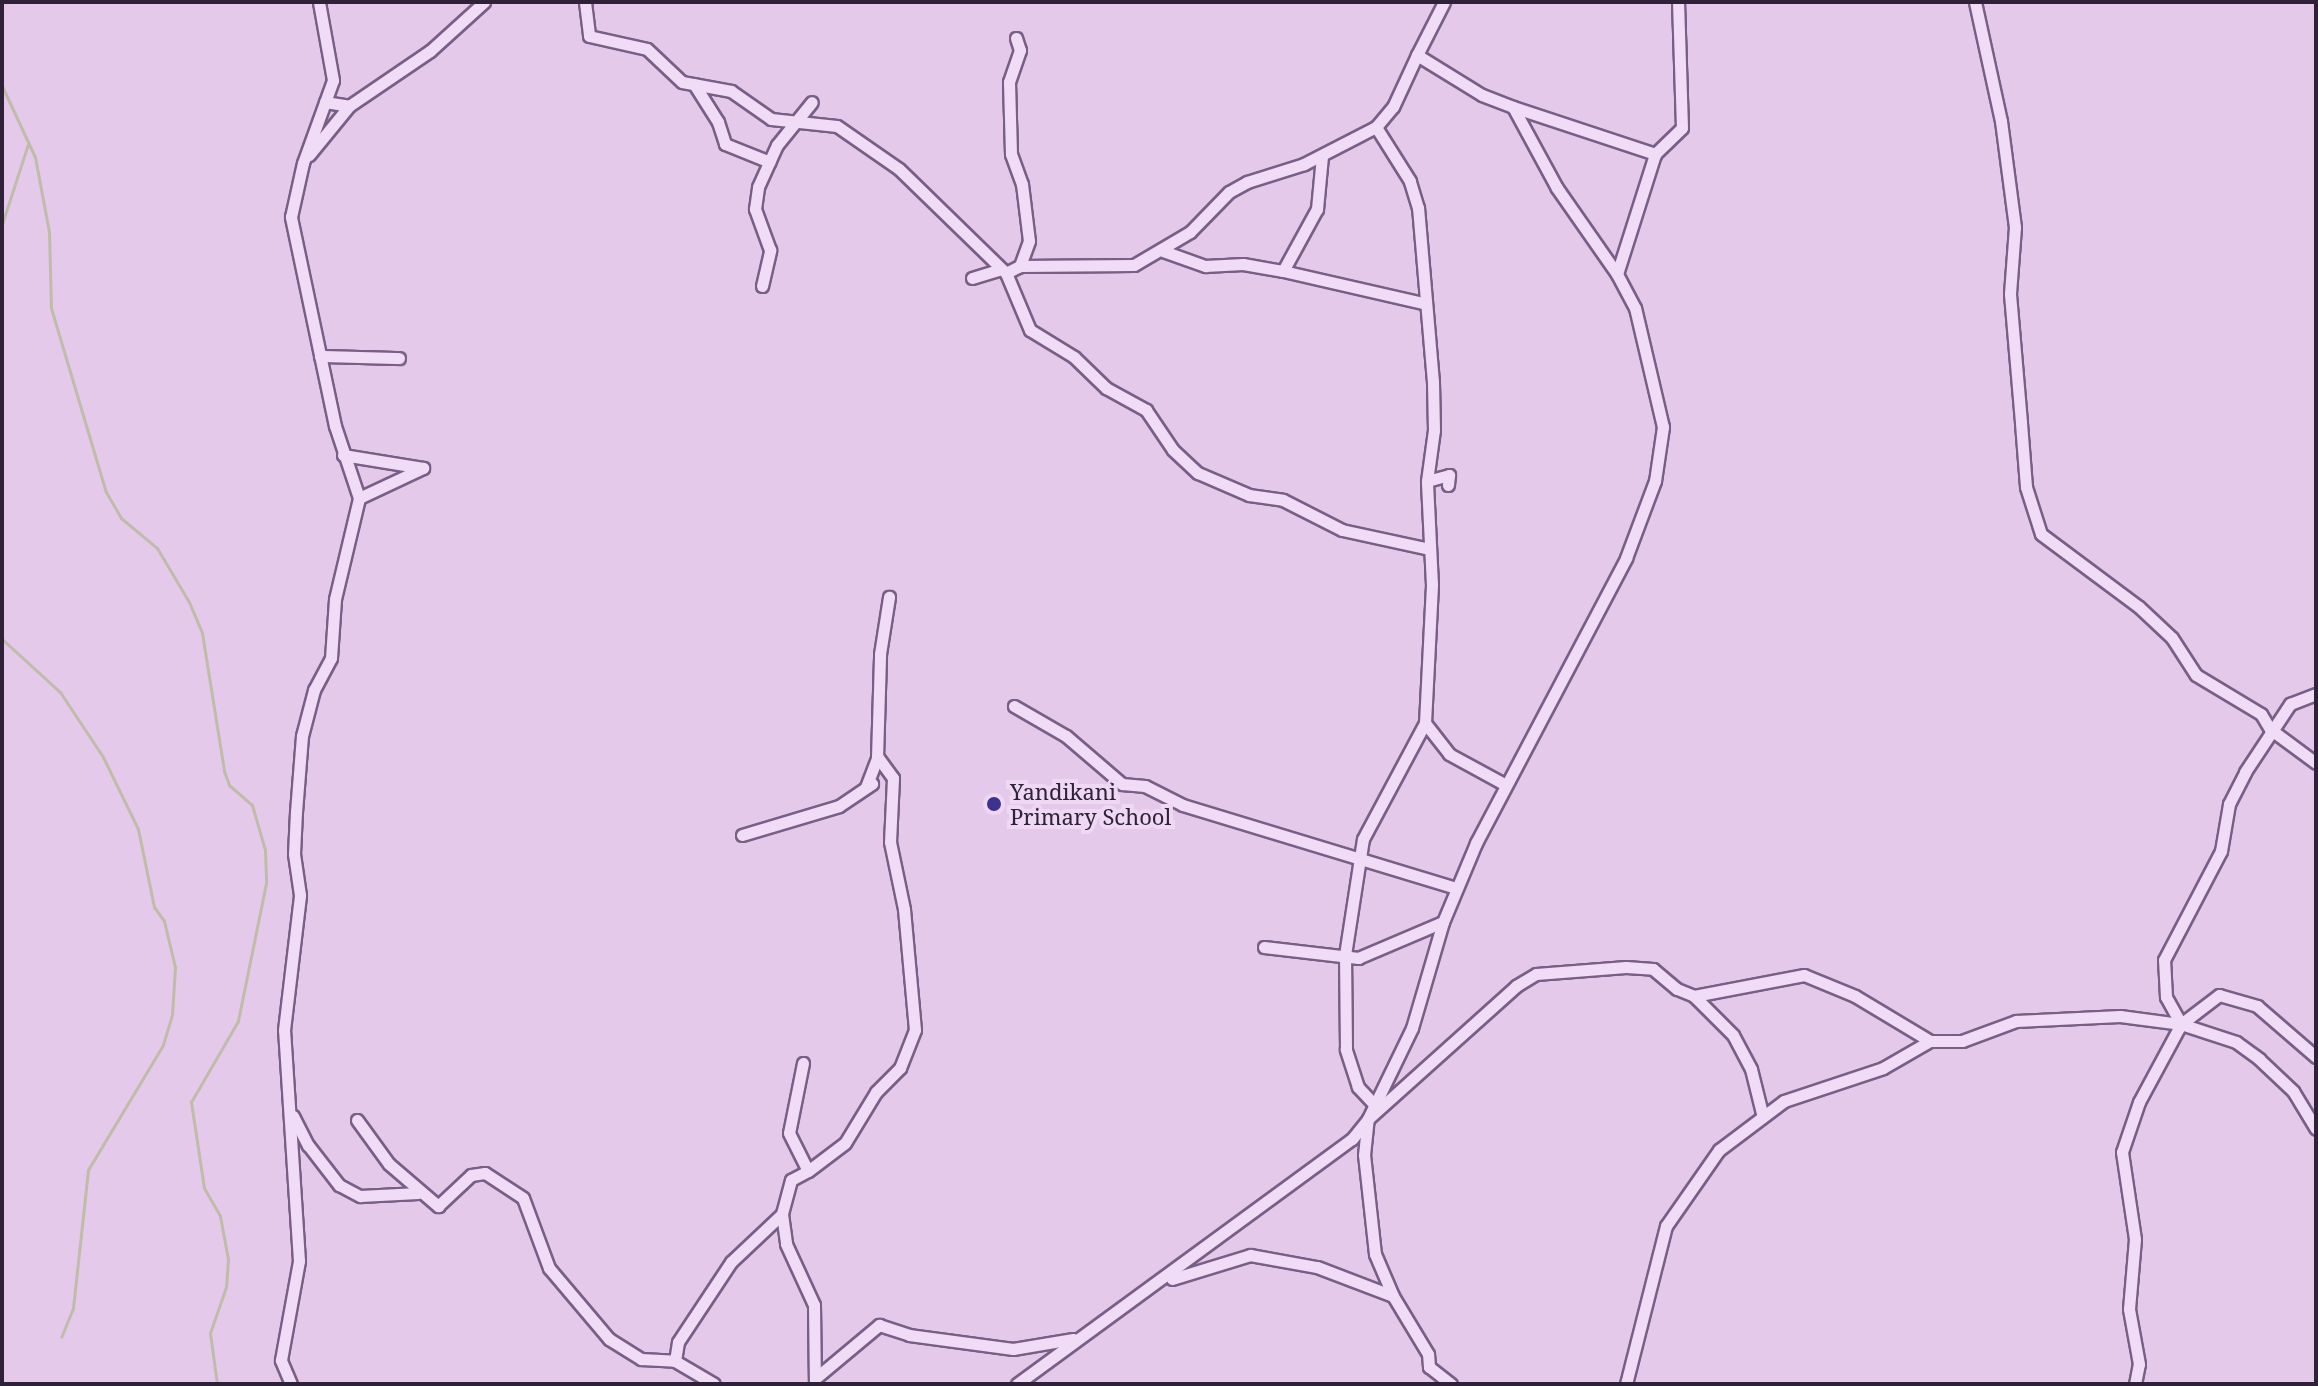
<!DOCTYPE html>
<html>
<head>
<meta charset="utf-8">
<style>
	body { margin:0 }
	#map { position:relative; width:2318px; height:1386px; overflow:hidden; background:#e5c9eb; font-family:"Noto Serif",serif }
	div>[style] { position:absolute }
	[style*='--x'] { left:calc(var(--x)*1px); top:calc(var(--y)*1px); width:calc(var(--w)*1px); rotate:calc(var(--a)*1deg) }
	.stream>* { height:3px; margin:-1.5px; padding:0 1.5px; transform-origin:1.5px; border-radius:1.5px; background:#c0bca9 }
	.roads { filter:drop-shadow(2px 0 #785f86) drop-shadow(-2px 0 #785f86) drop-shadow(0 2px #785f86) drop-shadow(0 -2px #785f86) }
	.street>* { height:11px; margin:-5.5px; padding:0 5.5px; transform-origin:5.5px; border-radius:5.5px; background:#f1dcf7 }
	.dots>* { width:22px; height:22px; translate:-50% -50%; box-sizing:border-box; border:4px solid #eed8f3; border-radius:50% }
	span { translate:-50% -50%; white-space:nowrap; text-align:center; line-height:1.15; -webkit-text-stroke:8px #eed8f3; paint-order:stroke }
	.poi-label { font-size:22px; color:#2f2138 }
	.left { translate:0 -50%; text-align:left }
	.frame { position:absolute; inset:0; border:4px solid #2f2138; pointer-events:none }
</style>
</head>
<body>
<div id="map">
	<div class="stream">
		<div style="--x:2;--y:86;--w:78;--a:65.1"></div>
		<div style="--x:35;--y:157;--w:76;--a:79.4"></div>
		<div style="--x:49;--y:232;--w:76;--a:88.5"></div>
		<div style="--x:51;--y:308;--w:192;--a:73.4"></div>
		<div style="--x:106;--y:492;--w:30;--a:60"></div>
		<div style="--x:121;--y:518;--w:47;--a:39.8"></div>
		<div style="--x:157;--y:548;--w:63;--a:59.3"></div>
		<div style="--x:189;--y:602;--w:34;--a:67"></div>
		<div style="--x:202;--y:633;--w:140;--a:80.9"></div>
		<div style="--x:224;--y:771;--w:15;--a:70"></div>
		<div style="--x:229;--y:785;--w:30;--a:41"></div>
		<div style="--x:252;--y:805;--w:47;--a:73.9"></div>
		<div style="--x:265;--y:850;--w:33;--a:88"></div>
		<div style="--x:266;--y:883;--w:141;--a:101.5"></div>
		<div style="--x:238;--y:1021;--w:94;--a:120.1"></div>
		<div style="--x:191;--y:1102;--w:87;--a:81.4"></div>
		<div style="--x:204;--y:1188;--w:32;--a:60"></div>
		<div style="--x:220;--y:1216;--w:44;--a:79.5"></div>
		<div style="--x:228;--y:1259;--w:28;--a:94"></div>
		<div style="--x:226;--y:1287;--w:49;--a:109.2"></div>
		<div style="--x:210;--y:1333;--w:51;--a:82.2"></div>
		<div style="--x:2;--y:224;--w:84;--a:-72"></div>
		<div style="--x:2;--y:639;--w:79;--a:42.4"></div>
		<div style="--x:60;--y:692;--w:78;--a:56.5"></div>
		<div style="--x:103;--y:757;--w:80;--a:64.1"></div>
		<div style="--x:138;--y:829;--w:80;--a:78.4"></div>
		<div style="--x:154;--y:907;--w:17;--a:54"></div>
		<div style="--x:164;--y:921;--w:47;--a:76.6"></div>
		<div style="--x:175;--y:967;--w:48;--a:93.6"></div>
		<div style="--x:172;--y:1015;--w:31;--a:107"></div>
		<div style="--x:163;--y:1045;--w:146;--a:121"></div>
		<div style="--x:88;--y:1170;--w:139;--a:96.2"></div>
		<div style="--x:73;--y:1308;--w:31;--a:112"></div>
	</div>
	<div class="roads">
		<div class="street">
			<div style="--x:585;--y:2;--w:34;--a:83"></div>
			<div style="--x:589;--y:36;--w:59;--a:12.6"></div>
			<div style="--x:647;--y:49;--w:48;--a:43.3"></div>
			<div style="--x:682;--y:82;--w:50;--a:10.4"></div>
			<div style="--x:731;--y:91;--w:49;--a:35"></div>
			<div style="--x:771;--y:119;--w:66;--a:6.1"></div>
			<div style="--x:837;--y:126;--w:75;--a:34.7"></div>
			<div style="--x:899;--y:169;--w:149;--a:44.2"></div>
			<div style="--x:1006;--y:273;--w:62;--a:67.2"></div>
			<div style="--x:1030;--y:330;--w:52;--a:31.5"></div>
			<div style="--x:1074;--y:357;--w:45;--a:44.1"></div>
			<div style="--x:1106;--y:388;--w:46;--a:28.8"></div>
			<div style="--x:1146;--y:410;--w:48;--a:56"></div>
			<div style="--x:1173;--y:450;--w:34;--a:43"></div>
			<div style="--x:1198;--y:473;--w:56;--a:23.3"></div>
			<div style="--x:1249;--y:495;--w:34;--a:8"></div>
			<div style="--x:1283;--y:500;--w:66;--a:27"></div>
			<div style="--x:1342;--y:530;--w:89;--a:12.3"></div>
			<div style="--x:1975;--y:2;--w:122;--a:77.7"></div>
			<div style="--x:2001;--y:121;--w:107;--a:82.5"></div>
			<div style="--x:2015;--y:227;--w:67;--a:94.3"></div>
			<div style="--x:2010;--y:294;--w:129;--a:85.1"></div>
			<div style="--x:2021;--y:423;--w:64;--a:85.5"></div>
			<div style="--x:2026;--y:487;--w:49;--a:72.3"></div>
			<div style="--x:2041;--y:534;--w:122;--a:36.7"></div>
			<div style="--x:2139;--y:607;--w:45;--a:43.2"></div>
			<div style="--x:2172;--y:638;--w:44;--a:57"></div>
			<div style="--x:2196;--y:675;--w:76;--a:31"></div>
			<div style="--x:2261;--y:714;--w:17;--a:59"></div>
			<div style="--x:2270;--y:729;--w:57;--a:36.5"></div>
			<div style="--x:1016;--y:38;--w:13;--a:72"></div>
			<div style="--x:1020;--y:50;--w:34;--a:109"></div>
			<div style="--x:1009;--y:82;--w:72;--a:88.4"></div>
			<div style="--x:1011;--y:154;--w:32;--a:70"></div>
			<div style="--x:1022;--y:184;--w:57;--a:83"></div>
			<div style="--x:1029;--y:241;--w:27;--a:110"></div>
			<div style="--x:1417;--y:55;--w:59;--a:-63"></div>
			<div style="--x:694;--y:84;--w:45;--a:57.7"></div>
			<div style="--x:718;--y:122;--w:23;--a:72"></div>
			<div style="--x:725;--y:144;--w:48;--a:21.8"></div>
			<div style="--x:325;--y:102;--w:24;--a:9"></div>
			<div style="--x:349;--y:106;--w:98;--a:-34.2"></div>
			<div style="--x:430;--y:51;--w:73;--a:-42.2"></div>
			<div style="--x:1513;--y:107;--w:150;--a:18.3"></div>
			<div style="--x:309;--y:155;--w:63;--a:-50.8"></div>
			<div style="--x:1163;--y:251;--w:45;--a:19.7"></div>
			<div style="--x:1205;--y:266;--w:38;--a:-3"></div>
			<div style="--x:1243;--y:264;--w:41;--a:9.9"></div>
			<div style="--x:1283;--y:271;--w:144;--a:12.9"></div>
			<div style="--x:1283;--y:271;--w:71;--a:-61.3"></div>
			<div style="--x:1317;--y:209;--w:53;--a:-84.6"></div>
			<div style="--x:1006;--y:273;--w:16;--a:-27"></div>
			<div style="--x:1020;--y:266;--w:114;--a:-0.5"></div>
			<div style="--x:1134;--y:265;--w:65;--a:-30.5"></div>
			<div style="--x:1190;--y:232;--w:56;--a:-45.7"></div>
			<div style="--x:1229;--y:192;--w:21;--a:-29"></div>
			<div style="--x:1247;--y:182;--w:60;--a:-17.5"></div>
			<div style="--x:1304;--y:164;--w:81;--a:-27.2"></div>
			<div style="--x:972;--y:278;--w:30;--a:-17"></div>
			<div style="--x:762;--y:286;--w:37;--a:-77"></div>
			<div style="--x:770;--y:250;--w:44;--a:-110.1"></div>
			<div style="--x:755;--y:209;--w:22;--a:-82"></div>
			<div style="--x:758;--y:187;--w:46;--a:-65.7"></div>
			<div style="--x:777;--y:145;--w:55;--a:-50.9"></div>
			<div style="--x:320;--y:356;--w:79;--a:1.5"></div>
			<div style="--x:343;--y:455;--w:81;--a:9.2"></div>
			<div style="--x:1427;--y:481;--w:51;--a:-82.2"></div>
			<div style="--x:1434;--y:430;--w:48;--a:-91.2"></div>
			<div style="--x:1433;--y:382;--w:175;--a:-94.9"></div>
			<div style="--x:1418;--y:208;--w:28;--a:-107"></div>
			<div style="--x:1410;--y:181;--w:64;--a:-122.2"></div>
			<div style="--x:1376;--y:127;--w:26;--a:-50"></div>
			<div style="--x:1393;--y:107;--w:57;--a:-65.2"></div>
			<div style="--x:1417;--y:55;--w:76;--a:31.6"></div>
			<div style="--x:1482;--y:95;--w:33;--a:21"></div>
			<div style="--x:1513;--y:107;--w:92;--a:61.5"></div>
			<div style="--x:1557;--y:188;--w:105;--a:55.1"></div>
			<div style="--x:359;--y:498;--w:71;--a:-25.1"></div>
			<div style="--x:1014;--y:706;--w:60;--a:30"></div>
			<div style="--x:1066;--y:736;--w:74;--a:40.6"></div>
			<div style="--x:1122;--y:784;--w:23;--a:5"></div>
			<div style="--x:1145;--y:786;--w:42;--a:26.6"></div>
			<div style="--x:1183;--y:805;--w:285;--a:16.9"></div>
			<div style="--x:1425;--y:723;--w:39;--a:52"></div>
			<div style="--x:1449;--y:754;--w:63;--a:28.6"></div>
			<div style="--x:866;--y:787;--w:31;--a:-69"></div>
			<div style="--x:877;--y:758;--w:104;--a:-88.3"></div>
			<div style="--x:880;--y:654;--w:58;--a:-81"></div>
			<div style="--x:742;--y:835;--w:101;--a:-16.6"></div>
			<div style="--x:839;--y:806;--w:40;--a:-34"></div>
			<div style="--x:1264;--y:947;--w:95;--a:6.7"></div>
			<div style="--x:1358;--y:958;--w:92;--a:-23"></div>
			<div style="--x:1694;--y:996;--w:55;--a:45"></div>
			<div style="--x:1733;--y:1035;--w:38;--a:62"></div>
			<div style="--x:1751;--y:1069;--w:49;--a:76"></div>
			<div style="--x:2181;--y:1024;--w:58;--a:18.1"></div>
			<div style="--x:2236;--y:1042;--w:29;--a:36"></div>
			<div style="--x:2259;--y:1059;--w:47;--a:43.3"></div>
			<div style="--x:2293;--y:1091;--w:44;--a:58.8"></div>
			<div style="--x:803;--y:1063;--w:71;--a:101.3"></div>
			<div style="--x:789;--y:1133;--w:42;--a:63.4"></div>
			<div style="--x:808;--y:1171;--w:19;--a:152"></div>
			<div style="--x:791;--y:1180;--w:35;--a:105"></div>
			<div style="--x:782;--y:1214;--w:30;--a:82"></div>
			<div style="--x:786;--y:1244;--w:67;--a:65.3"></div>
			<div style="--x:814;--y:1305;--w:79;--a:89.3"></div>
			<div style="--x:1372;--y:1102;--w:21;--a:-133"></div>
			<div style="--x:1358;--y:1087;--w:40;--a:-108"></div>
			<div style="--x:1346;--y:1049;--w:94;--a:-90.6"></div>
			<div style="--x:1345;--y:955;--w:117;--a:-81.2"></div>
			<div style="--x:1363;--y:839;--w:132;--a:-61.9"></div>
			<div style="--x:1425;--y:723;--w:138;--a:-87.1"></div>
			<div style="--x:1432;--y:585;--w:104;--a:-92.8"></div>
			<div style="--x:1427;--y:481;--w:23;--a:-15"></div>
			<div style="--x:1449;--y:475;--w:10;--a:96"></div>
			<div style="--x:293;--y:1116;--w:33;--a:63"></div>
			<div style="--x:308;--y:1145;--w:51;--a:52.2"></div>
			<div style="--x:339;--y:1185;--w:24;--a:28"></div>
			<div style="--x:360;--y:1196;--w:58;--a:-3"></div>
			<div style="--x:357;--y:1120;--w:54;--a:54"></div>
			<div style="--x:389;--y:1164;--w:65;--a:40.6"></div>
			<div style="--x:438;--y:1206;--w:45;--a:-43.2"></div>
			<div style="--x:471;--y:1175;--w:14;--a:-8"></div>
			<div style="--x:485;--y:1173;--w:45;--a:33.3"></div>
			<div style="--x:523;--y:1198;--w:75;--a:69.6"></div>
			<div style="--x:549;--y:1268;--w:93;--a:49.8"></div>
			<div style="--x:609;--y:1339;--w:38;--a:32"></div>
			<div style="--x:641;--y:1359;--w:34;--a:3"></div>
			<div style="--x:675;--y:1361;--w:45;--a:30.5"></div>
			<div style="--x:808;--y:1171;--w:46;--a:-37.1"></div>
			<div style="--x:845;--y:1143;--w:60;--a:-58.7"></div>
			<div style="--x:876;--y:1092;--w:34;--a:-45"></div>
			<div style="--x:900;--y:1068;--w:41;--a:-68.5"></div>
			<div style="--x:915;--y:1030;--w:121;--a:-95.2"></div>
			<div style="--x:904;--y:909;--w:68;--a:-101.8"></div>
			<div style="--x:890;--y:842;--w:64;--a:-87.3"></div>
			<div style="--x:893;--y:778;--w:27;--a:-126"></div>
			<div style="--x:1172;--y:1279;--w:82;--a:-17.1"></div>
			<div style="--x:1250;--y:1255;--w:68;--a:10.2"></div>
			<div style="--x:1317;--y:1267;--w:81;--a:20.9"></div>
			<div style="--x:675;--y:1361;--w:19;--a:-81"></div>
			<div style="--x:678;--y:1342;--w:96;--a:-56.5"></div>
			<div style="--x:731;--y:1262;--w:70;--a:-43.3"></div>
			<div style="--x:818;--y:1376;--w:80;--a:-39.9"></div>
			<div style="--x:879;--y:1325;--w:32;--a:18"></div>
			<div style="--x:909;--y:1335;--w:105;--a:7.7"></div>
			<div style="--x:1013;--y:1349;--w:61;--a:-9.5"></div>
			<div style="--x:291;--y:1384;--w:26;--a:-113"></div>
			<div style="--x:281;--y:1360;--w:101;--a:-79.7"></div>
			<div style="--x:299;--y:1261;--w:231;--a:-93.7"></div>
			<div style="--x:284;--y:1030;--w:136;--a:-83.2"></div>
			<div style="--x:300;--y:895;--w:41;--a:-98.3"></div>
			<div style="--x:294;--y:854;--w:42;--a:-87.3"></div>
			<div style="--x:296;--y:812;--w:76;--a:-85.5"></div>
			<div style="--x:302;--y:736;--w:48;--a:-75.4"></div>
			<div style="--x:314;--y:690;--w:36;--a:-62"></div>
			<div style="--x:331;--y:658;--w:59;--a:-86.1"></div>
			<div style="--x:335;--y:599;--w:104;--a:-76.6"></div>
			<div style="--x:359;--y:498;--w:76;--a:-108.4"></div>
			<div style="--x:335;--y:426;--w:214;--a:-101.9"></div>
			<div style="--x:291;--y:217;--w:55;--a:-77.5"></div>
			<div style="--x:303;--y:163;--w:88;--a:-70.1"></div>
			<div style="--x:333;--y:80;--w:79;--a:-100.2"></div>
			<div style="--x:1017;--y:1384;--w:415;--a:-36.2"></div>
			<div style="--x:1352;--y:1139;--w:26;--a:-51"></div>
			<div style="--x:1368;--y:1119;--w:101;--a:-64.2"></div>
			<div style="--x:1412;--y:1028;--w:110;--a:-73.7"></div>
			<div style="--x:1443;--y:922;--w:86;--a:-67.3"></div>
			<div style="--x:1476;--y:843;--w:322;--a:-62.2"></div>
			<div style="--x:1626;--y:558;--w:82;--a:-69.4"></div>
			<div style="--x:1655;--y:481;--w:55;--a:-81.6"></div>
			<div style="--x:1663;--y:427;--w:122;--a:-103.2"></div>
			<div style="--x:1635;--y:308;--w:38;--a:-118"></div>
			<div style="--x:1617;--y:274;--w:126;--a:-72.4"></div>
			<div style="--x:1655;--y:154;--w:37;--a:-44"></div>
			<div style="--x:1682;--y:128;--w:126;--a:-91.8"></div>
			<div style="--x:1451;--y:1384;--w:28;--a:-142"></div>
			<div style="--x:1429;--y:1367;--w:13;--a:-94"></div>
			<div style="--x:1428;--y:1354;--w:68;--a:-121.1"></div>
			<div style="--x:1393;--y:1296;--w:46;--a:-113.2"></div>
			<div style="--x:1375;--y:1254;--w:100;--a:-96.3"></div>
			<div style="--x:1364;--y:1155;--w:36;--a:-84"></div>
			<div style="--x:1368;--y:1119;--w:199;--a:-41.9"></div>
			<div style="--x:1516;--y:986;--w:23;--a:-31"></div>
			<div style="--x:1536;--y:974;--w:90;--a:-4.4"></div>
			<div style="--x:1626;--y:967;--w:27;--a:4"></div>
			<div style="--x:1653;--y:969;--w:31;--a:40"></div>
			<div style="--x:1677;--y:989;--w:18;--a:22"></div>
			<div style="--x:1694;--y:996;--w:112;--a:-10.8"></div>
			<div style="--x:1804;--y:975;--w:55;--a:22.4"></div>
			<div style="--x:1855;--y:996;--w:87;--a:31"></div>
			<div style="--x:1930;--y:1041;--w:32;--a:0"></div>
			<div style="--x:1962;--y:1041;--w:58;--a:-20.3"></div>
			<div style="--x:2016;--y:1021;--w:104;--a:-2.8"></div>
			<div style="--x:2120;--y:1016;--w:62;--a:7.5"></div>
			<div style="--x:2181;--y:1024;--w:31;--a:-119"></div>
			<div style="--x:2166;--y:997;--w:37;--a:-93"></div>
			<div style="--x:2164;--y:960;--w:123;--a:-62.4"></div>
			<div style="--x:2221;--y:851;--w:48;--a:-80.3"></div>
			<div style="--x:2229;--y:804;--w:36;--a:-63"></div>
			<div style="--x:2245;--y:772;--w:82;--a:-56.5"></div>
			<div style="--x:2290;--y:704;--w:28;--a:-21"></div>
			<div style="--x:1626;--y:1384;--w:163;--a:-75.8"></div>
			<div style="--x:1666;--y:1226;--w:93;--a:-55.1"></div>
			<div style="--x:1719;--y:1150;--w:81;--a:-37"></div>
			<div style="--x:1784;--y:1101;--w:104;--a:-18.4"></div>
			<div style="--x:1883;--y:1068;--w:54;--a:-29.9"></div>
			<div style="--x:2135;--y:1384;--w:20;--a:-79"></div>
			<div style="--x:2139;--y:1364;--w:56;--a:-100.3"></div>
			<div style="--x:2129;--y:1309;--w:70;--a:-85.1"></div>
			<div style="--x:2135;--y:1239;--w:88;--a:-98.5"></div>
			<div style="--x:2122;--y:1152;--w:53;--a:-71.2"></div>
			<div style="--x:2139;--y:1102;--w:89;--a:-61.7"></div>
			<div style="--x:2181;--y:1024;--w:48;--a:-37.3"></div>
			<div style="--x:2219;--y:995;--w:40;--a:16"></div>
			<div style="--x:2257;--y:1006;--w:78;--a:40.8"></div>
		</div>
	</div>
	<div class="dots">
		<div style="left:994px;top:804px;background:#3c3391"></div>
	</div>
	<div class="poi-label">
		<span class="left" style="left:1010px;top:804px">Yandikani<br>Primary School</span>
	</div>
	<div class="frame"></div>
</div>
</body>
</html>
